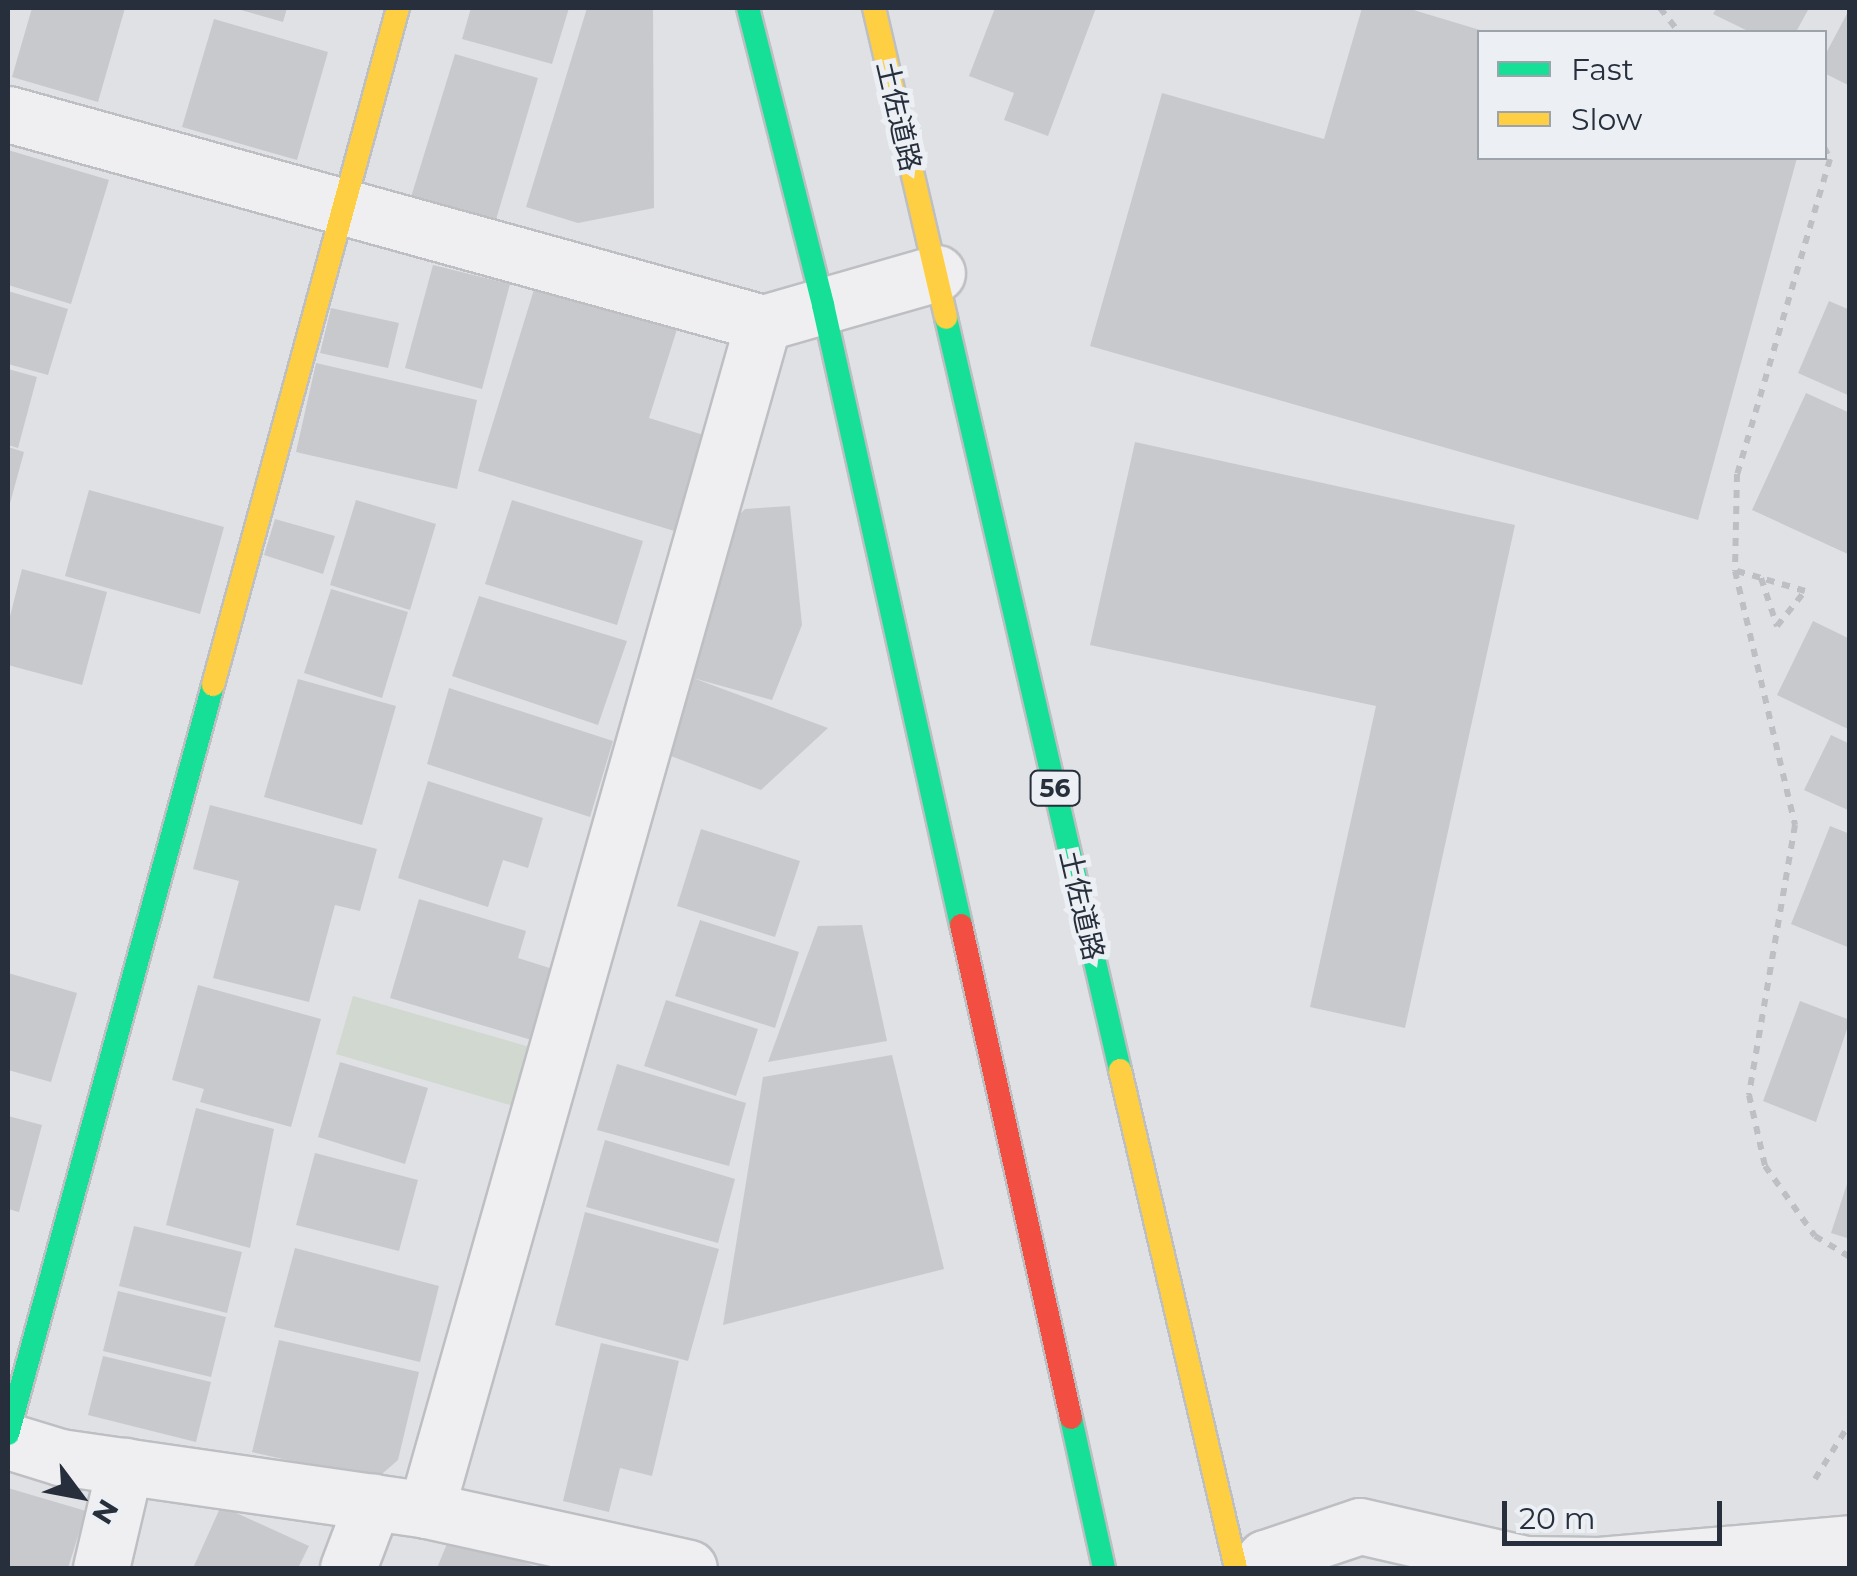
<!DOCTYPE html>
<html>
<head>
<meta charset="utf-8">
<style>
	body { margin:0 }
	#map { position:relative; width:1857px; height:1576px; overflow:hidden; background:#dfe1e4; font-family:Montserrat,"Noto Sans JP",sans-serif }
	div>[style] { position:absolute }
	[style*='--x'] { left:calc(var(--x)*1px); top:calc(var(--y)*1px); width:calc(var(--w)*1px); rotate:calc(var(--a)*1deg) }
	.green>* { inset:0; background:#d0d8cf }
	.building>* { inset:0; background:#c8c9cc }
	.path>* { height:6px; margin-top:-3px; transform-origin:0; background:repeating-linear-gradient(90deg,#bebfc4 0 8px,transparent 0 16px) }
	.roads { filter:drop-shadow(2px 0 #bdbfc2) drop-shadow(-2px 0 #bdbfc2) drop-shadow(0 2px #bdbfc2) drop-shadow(0 -2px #bdbfc2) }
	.street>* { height:55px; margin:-27.5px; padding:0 27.5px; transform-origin:27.5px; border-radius:27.5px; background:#efeff1 }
	.fast>* { height:22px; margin:-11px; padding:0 11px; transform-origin:11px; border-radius:11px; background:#16e098 }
	.slow>* { height:22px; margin:-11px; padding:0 11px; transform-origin:11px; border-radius:11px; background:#ffcf43 }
	.jam>* { height:22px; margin:-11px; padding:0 11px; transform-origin:11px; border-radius:11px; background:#f24e42 }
	span { translate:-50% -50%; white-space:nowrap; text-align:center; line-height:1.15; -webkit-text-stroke:10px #ecf0f4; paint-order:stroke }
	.shield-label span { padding:2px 8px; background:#ecf0f4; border:2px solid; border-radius:8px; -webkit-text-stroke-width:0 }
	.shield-label { font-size:25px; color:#272f3c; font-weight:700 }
	.street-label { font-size:28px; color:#272f3c }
	.frame { position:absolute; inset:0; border:10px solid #272f3c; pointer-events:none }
	.legend { position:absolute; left:1477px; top:30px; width:350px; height:130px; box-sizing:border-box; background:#ecf0f4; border:2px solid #9da3aa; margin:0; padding:12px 18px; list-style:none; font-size:30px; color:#272f3c }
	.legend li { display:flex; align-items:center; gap:20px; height:50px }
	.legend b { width:50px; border:2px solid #9da3aa }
	.north { position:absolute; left:30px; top:1446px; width:100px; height:100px; -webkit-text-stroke:8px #ecf0f4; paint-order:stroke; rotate:122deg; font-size:28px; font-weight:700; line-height:40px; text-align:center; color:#272f3c }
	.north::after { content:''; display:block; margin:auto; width:35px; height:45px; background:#272f3c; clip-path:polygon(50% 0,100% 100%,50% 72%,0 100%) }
	.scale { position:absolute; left:1502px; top:1501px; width:220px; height:45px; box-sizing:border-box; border:5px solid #272f3c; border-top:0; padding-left:12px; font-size:30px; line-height:35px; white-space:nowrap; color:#272f3c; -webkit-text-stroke:8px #ecf0f4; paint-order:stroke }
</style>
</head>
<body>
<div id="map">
	<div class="green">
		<div style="clip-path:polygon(353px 996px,533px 1048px,517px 1107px,336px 1054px)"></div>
	</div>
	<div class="building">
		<div style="clip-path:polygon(32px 8px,125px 8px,98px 102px,12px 77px)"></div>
		<div style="clip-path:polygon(234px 8px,287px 8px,283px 22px)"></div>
		<div style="clip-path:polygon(471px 8px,569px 8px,552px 64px,462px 39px)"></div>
		<div style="clip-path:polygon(587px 8px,653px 8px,654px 208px,578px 223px,526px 207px)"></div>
		<div style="clip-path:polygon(995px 8px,1096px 8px,1048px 136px,1004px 120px,1014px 93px,969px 76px)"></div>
		<div style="clip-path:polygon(1362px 8px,1407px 8px,1480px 30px,1480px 158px,1797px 158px,1698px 520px,1090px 346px,1162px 93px,1324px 139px)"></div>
		<div style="clip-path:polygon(1717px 8px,1809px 8px,1796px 32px,1750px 32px,1713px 14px)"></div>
		<div style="clip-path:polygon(1850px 8px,1850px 86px,1824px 73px,1824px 57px)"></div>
		<div style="clip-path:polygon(214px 19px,328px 52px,297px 160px,182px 127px)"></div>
		<div style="clip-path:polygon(455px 54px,538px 78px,495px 223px,411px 197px)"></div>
		<div style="clip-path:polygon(8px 150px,109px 180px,71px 304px,8px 285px)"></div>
		<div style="clip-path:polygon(433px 265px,510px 284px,482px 389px,405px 368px)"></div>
		<div style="clip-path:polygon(536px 283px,678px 326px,649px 418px,710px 437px,681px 533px,478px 471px)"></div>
		<div style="clip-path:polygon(8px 291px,68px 309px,48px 375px,8px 364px)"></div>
		<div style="clip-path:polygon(1829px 301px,1850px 310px,1850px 396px,1798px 373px)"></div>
		<div style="clip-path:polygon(331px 308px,399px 323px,388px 368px,320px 353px)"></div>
		<div style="clip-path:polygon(316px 363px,477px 400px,457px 489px,296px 452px)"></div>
		<div style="clip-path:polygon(8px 369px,37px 377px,18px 448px,8px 445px)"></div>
		<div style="clip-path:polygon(1806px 393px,1850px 413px,1850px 555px,1752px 510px)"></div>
		<div style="clip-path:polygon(1135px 442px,1515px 525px,1405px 1028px,1310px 1007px,1376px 706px,1090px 645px)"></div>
		<div style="clip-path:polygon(8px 447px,24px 452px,9px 507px,8px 507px)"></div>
		<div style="clip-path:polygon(89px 490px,224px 527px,200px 614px,65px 576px)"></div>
		<div style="clip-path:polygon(356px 500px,436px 524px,410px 610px,330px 585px)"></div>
		<div style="clip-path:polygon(512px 500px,643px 541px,617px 625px,485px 584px)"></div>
		<div style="clip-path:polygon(790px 506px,802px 625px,772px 700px,693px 678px,828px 728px,761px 790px,663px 753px,721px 533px,745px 509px)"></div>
		<div style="clip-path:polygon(275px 519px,335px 536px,323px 574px,264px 555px)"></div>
		<div style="clip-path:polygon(22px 569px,107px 592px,82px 685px,8px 665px,8px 624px)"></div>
		<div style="clip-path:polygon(331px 589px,408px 612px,382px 698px,304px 673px)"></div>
		<div style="clip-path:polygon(479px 596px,627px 641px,598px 725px,452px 676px)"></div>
		<div style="clip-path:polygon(1813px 621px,1850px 639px,1850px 730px,1777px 695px)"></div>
		<div style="clip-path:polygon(298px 679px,396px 706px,362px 825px,264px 797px)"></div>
		<div style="clip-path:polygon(449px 688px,613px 741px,590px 817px,427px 764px)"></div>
		<div style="clip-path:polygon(1831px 735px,1850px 744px,1850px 811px,1804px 790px)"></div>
		<div style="clip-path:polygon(428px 781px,543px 818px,528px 868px,503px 860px,488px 907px,398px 878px)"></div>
		<div style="clip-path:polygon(210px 805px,377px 849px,360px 911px,335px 905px,309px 1002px,213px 978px,239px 881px,193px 869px)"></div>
		<div style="clip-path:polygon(1830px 826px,1850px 834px,1850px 948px,1791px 924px)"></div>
		<div style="clip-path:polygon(701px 829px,800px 861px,775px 937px,677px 906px)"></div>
		<div style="clip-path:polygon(419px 899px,526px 931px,518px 958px,556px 970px,535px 1041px,390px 998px)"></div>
		<div style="clip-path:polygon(700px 920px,799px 952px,775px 1028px,675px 996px)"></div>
		<div style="clip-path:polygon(862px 925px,887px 1041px,768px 1062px,818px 926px)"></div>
		<div style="clip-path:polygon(8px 973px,77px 993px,51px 1082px,8px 1070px)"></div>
		<div style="clip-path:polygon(198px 985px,321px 1019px,291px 1127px,200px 1102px,204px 1089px,172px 1080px)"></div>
		<div style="clip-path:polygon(666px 1000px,758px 1029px,736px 1096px,644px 1066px)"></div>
		<div style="clip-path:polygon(1800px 1001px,1850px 1020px,1816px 1122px,1763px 1101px)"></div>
		<div style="clip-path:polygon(892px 1055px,944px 1269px,723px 1325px,763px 1077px)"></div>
		<div style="clip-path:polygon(340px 1062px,428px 1088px,405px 1164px,318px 1137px)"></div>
		<div style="clip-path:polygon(617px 1064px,746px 1103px,729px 1166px,597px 1130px)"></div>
		<div style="clip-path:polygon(196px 1108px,274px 1129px,250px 1248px,166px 1225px)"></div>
		<div style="clip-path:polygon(8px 1116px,42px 1125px,19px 1212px,8px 1209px)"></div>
		<div style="clip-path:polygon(605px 1140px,735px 1179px,718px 1243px,586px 1207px)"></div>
		<div style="clip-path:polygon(315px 1153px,418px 1180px,399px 1251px,296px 1225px)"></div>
		<div style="clip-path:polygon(1849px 1178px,1850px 1178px,1850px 1239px,1831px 1233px)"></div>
		<div style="clip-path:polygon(585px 1212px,719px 1249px,688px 1361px,555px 1325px)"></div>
		<div style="clip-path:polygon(134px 1226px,242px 1252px,227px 1313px,119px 1286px)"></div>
		<div style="clip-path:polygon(295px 1248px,439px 1286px,420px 1362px,274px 1327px)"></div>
		<div style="clip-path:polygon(118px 1291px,226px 1317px,211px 1377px,103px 1351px)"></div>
		<div style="clip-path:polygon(279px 1340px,419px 1372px,398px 1460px,375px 1480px,252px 1452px)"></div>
		<div style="clip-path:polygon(601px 1343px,679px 1361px,652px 1476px,620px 1468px,609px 1512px,563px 1501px)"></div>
		<div style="clip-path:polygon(103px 1356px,211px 1382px,196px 1442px,88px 1415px)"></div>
		<div style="clip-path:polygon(8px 1488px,86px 1511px,68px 1568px,8px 1568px)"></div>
		<div style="clip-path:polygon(221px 1506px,309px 1546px,298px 1568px,193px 1568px)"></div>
		<div style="clip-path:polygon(451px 1534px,539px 1568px,437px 1568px)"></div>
	</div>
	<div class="path">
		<div style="--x:1660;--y:8;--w:31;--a:52"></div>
		<div style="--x:1824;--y:147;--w:13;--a:63"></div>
		<div style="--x:1830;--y:159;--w:328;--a:106.4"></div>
		<div style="--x:1737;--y:474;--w:97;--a:91.2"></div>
		<div style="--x:1735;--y:571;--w:261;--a:76.7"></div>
		<div style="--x:1795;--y:825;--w:274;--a:99.7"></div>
		<div style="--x:1749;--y:1095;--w:73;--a:77.3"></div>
		<div style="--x:1765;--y:1166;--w:86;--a:54.5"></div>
		<div style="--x:1815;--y:1236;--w:41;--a:31"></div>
		<div style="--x:1737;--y:571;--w:25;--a:16"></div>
		<div style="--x:1761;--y:578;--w:51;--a:71.6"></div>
		<div style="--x:1777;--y:626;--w:45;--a:-51.3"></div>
		<div style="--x:1805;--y:591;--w:46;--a:-163.5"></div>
		<div style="--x:1815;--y:1479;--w:66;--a:-58"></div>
	</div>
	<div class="roads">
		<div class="street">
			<div style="--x:8;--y:114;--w:783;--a:15.47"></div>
			<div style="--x:763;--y:323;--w:181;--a:-16"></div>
			<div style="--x:8;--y:1441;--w:54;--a:17.1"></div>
			<div style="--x:60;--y:1457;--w:370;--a:8.2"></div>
			<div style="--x:426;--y:1510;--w:269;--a:12.4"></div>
			<div style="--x:426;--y:1510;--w:1234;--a:-74.15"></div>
			<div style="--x:101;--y:1568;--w:105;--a:-76.8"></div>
			<div style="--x:348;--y:1568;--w:71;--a:-69.3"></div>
			<div style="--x:1257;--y:1568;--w:13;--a:-51"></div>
			<div style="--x:1265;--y:1558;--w:100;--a:-18.6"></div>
			<div style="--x:1360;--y:1526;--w:170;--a:12.9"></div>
			<div style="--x:1526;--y:1564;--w:73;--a:0.8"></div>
			<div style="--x:1599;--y:1565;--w:252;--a:-5"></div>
		</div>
		<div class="fast">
			<div style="--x:748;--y:8;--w:306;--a:75.8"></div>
			<div style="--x:823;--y:305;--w:635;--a:77.45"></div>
			<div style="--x:946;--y:318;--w:772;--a:76.97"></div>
			<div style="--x:1071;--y:1418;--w:154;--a:77.6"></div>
			<div style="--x:8;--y:1434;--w:777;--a:-74.69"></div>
		</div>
		<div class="slow">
			<div style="--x:874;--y:8;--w:318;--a:76.9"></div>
			<div style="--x:213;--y:685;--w:702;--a:-74.72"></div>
			<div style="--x:1120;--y:1070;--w:511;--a:76.89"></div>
		</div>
		<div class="jam">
			<div style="--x:961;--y:925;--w:505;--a:77.42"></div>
		</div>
	</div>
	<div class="shield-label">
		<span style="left:1055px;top:788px">56</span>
	</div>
	<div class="street-label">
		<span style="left:899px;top:116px;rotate:77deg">土佐道路</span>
		<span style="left:1082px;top:905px;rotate:77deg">土佐道路</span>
	</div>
	<div class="frame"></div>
	<ul class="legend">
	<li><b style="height:12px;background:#16e098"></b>Fast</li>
	<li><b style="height:12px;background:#ffcf43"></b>Slow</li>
	</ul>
	<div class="north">N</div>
	<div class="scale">20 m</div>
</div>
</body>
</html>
